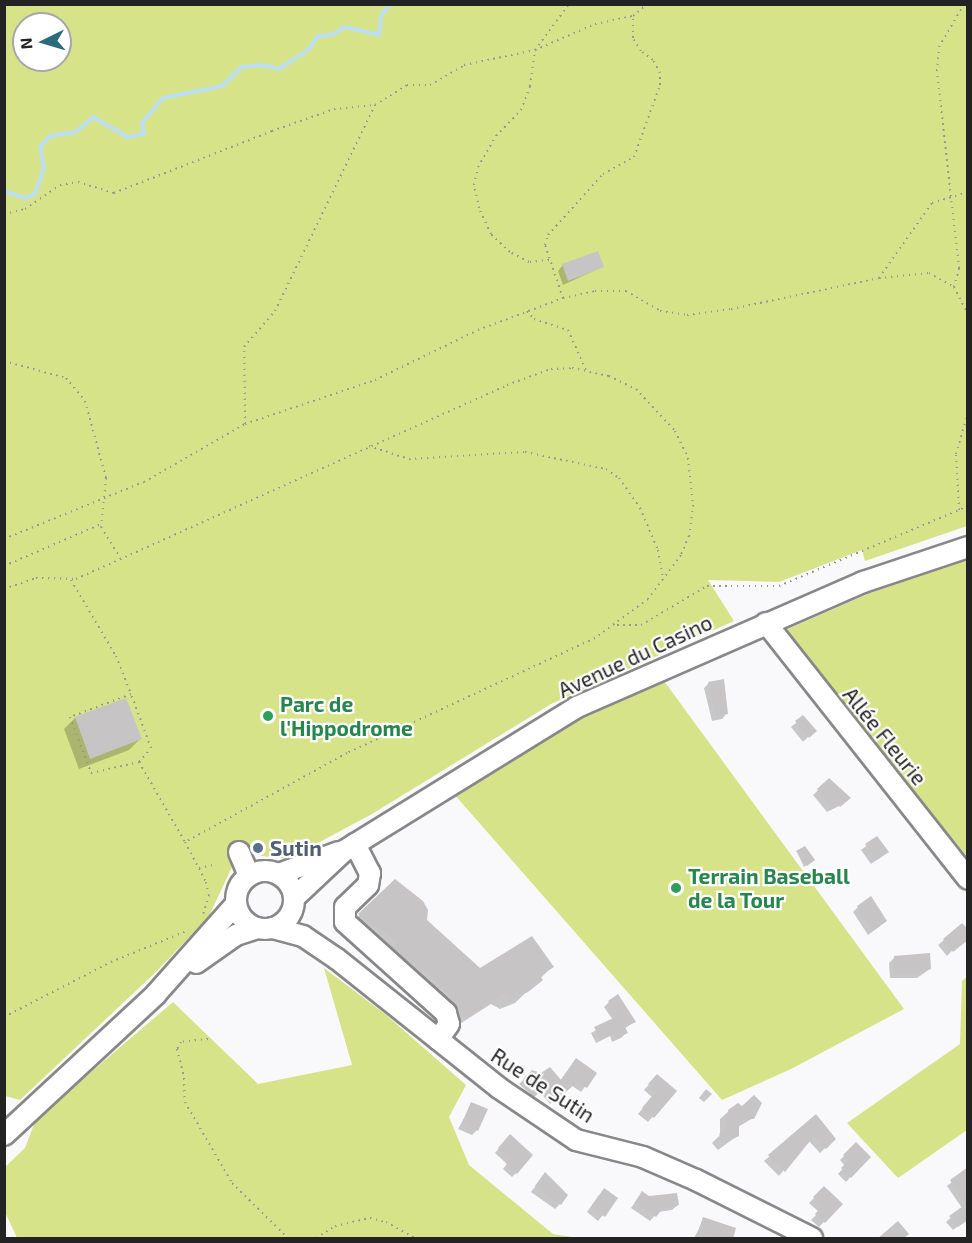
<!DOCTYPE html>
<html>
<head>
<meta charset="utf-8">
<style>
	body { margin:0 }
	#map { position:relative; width:972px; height:1243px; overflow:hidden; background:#f9f9fb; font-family:"Exo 2",sans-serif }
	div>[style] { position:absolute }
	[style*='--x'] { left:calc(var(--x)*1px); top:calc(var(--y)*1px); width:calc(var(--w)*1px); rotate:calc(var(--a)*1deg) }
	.green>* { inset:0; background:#d6e389 }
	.shadow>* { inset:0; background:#0003 }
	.stream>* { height:4px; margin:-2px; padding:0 2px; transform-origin:2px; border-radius:2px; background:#bbdef4 }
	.building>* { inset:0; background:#c6c4c4 }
	.path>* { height:2px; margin-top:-1px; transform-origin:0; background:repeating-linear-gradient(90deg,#979799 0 1.5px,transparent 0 6px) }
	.roads { filter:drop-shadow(2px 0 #88888a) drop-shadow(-2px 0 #88888a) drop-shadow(0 2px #88888a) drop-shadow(0 -2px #88888a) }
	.minor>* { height:20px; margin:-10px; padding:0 10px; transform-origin:10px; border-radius:10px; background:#fff }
	.minor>.ring { margin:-10px; padding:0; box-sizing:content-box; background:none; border:20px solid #fff; border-radius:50% }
	.dots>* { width:16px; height:16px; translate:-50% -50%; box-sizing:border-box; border:3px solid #fff; border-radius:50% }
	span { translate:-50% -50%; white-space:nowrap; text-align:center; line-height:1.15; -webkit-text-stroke:4.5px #fff; paint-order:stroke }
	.street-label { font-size:21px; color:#232324 }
	.leisure-label { font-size:21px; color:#27864d; font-weight:700 }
	.left { translate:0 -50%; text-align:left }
	.service-label { font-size:21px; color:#4e5e75; font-weight:700 }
	.frame { position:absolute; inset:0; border:6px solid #232324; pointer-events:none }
	.north { position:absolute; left:12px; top:12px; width:60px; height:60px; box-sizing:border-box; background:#fff; border:2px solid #a7a7a7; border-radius:50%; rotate:265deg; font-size:16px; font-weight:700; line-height:24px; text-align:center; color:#232324 }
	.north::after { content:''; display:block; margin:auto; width:21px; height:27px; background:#296d7d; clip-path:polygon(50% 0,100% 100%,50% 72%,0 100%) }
</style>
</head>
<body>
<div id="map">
	<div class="green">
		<div style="clip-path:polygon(evenodd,5px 5px,967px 5px,967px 526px,865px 561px,862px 550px,779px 582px,708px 580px,734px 621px,551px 704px,372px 814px,288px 859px,253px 855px,232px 867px,209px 916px,157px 971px,20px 1100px,5px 1096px,5px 5px,24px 24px,60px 24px,60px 60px,24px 60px,24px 24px)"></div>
		<div style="clip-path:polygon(967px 559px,967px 856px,781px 632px,870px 593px)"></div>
		<div style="clip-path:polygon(664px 681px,904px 1009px,791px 1069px,722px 1100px,454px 794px,561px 728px)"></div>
		<div style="clip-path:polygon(324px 968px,385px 1014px,466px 1085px,449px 1117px,469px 1165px,553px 1234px,578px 1238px,17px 1238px,5px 1212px,5px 1167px,25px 1148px,36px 1119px,173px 1002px,258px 1084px,352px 1065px)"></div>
		<div style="clip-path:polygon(967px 977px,967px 1130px,898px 1178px,847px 1123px,960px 1044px,962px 981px)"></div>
	</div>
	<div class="shadow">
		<div style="clip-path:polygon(563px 265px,602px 267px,563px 285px,558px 271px)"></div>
		<div style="clip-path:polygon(709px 683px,727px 713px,722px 719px,712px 721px,704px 688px)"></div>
		<div style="clip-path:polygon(803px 717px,809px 736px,803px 742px,791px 727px)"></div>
		<div style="clip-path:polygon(75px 718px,140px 739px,129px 750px,79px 769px,64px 729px)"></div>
		<div style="clip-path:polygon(829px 780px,845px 803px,827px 812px,813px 795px)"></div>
		<div style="clip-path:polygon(877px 838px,881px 857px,871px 864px,861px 850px)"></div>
		<div style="clip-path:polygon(797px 852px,811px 862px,804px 867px)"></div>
		<div style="clip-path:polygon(395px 881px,425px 920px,479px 970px,552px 967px,515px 1003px,500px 1009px,491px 1004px,455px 1027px,348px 926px)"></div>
		<div style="clip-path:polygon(858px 907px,880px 926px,868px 935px,853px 912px)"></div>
		<div style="clip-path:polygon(962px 925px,968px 934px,947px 956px,938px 945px)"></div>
		<div style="clip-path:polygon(894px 958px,930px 969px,917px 978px,890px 978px,889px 963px)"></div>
		<div style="clip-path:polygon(609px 1002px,634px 1022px,624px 1029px,626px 1033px,621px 1038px,612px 1042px,610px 1036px,596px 1043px,591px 1033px,613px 1020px,604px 1007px)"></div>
		<div style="clip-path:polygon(576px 1059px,595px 1073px,581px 1092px,571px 1085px,550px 1104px,540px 1092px,534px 1097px,519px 1084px,533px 1071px,560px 1081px)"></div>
		<div style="clip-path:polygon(652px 1081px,675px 1091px,648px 1122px,638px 1114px,652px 1097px,644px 1090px)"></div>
		<div style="clip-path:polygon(706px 1089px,712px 1094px,704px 1102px,699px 1098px)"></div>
		<div style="clip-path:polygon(472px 1104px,477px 1130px,472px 1135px,458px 1129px)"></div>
		<div style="clip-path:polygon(729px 1111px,753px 1118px,738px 1127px,737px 1136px,718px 1150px,712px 1143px,720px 1135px,720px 1119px)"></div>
		<div style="clip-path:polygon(816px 1116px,834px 1139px,820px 1153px,808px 1140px,779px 1176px,764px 1161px)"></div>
		<div style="clip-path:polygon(506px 1140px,516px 1173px,512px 1177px,503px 1169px,507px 1164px,495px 1153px)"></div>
		<div style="clip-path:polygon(856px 1144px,868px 1157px,846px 1182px,838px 1174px,845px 1166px,840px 1160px)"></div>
		<div style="clip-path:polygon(968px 1169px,968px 1219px,953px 1230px,946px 1222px,962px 1208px,947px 1186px)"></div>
		<div style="clip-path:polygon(545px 1174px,560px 1204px,555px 1209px,531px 1192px)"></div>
		<div style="clip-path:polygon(824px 1188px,841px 1204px,819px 1227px,811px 1220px,819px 1212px,809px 1203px)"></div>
		<div style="clip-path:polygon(599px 1195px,616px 1199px,598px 1221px,587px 1212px)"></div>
		<div style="clip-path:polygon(649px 1197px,678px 1205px,672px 1210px,658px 1212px,650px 1221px,631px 1208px,638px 1198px)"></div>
		<div style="clip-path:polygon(704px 1219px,731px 1238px,694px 1238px)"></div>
	</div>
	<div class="stream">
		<div style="--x:4;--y:191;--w:23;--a:18"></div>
		<div style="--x:26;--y:198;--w:10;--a:-24"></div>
		<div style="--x:35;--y:194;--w:28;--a:-71"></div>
		<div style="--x:44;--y:168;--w:21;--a:-101"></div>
		<div style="--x:40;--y:147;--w:15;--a:-48"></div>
		<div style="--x:50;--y:136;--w:26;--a:-9"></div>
		<div style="--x:76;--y:132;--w:23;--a:-41"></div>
		<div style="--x:93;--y:117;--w:39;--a:30"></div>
		<div style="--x:127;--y:137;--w:17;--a:-10"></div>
		<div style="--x:144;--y:134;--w:11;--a:-100"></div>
		<div style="--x:142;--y:123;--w:33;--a:-50"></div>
		<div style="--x:163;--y:98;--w:60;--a:-11.5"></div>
		<div style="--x:222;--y:86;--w:28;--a:-44"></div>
		<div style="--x:242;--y:67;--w:20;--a:-6"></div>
		<div style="--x:262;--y:65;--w:17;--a:13"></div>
		<div style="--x:279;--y:69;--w:35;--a:-33"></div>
		<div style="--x:308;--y:50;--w:17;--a:-54"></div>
		<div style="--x:318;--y:36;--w:14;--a:-4"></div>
		<div style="--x:332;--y:35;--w:15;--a:-32"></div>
		<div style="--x:345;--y:27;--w:35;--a:13"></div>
		<div style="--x:379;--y:35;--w:20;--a:-84"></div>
		<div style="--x:381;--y:15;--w:15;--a:-48"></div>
	</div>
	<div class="building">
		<div style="clip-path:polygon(598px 251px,604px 267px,568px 281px,562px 264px)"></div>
		<div style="clip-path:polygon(724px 679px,728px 714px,717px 716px,708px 682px)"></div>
		<div style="clip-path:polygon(126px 698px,142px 739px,90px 759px,75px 717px)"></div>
		<div style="clip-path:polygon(803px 715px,817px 731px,809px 738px,795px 721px)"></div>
		<div style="clip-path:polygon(829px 778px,851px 798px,840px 807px,838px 804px,832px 809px,817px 789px)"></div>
		<div style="clip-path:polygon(877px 836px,889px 852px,877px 860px,865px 844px)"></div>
		<div style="clip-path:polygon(805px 846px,815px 860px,807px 866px,796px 851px)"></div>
		<div style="clip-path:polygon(395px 879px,423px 901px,428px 910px,427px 920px,480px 968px,532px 936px,554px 967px,540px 976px,543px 980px,528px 992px,512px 999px,503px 994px,467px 1017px,437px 981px,392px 948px,397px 941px,358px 914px)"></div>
		<div style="clip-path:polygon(871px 896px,887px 921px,873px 931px,857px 906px)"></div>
		<div style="clip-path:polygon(962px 923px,968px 929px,968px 940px,953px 952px,943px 939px)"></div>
		<div style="clip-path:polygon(930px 953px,931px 969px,924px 970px,924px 973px,894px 974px,894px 956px)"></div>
		<div style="clip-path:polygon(618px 994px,636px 1022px,625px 1027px,628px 1033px,617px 1038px,615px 1033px,601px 1040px,594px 1027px,618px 1016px,608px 1001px)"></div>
		<div style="clip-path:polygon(576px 1058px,597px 1073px,587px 1088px,577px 1082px,556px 1101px,545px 1088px,540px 1093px,523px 1079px,532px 1070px,541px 1073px,550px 1067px,561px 1080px)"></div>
		<div style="clip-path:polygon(657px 1074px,677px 1091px,654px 1118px,642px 1108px,656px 1091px,648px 1084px)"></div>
		<div style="clip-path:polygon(754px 1095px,762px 1103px,754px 1119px,739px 1120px,739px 1136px,727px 1142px,719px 1134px,727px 1126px,728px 1110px,738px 1103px,742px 1106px)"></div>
		<div style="clip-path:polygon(471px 1102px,488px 1109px,478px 1131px,462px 1123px)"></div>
		<div style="clip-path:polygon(816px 1114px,836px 1139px,826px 1149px,814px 1136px,785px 1172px,768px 1155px)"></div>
		<div style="clip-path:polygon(510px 1134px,533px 1155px,517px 1174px,506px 1164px,510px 1158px,498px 1148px)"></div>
		<div style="clip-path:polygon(856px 1142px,871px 1157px,851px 1178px,841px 1168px,849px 1160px,843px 1155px)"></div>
		<div style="clip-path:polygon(968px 1167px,968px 1220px,958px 1227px,949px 1216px,966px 1204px,950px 1180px)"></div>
		<div style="clip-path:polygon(545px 1172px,568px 1195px,561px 1205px,535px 1186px)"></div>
		<div style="clip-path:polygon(824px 1186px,843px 1204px,825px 1223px,815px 1214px,822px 1206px,813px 1197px)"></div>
		<div style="clip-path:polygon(604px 1188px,618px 1198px,605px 1217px,591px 1207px)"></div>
		<div style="clip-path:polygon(642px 1191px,649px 1196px,677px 1193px,679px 1205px,663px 1208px,656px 1217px,635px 1202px)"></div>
		<div style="clip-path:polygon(703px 1217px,736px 1228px,733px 1239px,697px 1235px)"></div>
		<div style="clip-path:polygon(898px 1221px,909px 1234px,903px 1239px,877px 1239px)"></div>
	</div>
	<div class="path">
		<div style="--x:4;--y:214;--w:22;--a:-13"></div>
		<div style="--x:25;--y:209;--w:42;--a:-34.4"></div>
		<div style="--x:60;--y:185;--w:18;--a:-9"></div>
		<div style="--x:78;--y:182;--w:38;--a:17"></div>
		<div style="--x:114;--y:193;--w:170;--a:-21.4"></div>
		<div style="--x:272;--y:131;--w:66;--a:-19.5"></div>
		<div style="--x:334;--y:109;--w:41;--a:-5.6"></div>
		<div style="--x:375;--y:105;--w:38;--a:-32"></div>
		<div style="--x:407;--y:85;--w:23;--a:0"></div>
		<div style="--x:430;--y:85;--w:39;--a:-30"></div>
		<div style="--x:464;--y:65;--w:73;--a:-11.9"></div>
		<div style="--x:535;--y:50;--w:65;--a:-23.4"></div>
		<div style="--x:595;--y:24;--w:39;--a:-12"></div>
		<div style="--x:633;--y:16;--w:18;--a:-41"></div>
		<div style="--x:549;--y:260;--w:20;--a:174"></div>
		<div style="--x:529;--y:262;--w:21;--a:-152"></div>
		<div style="--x:510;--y:252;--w:26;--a:-137"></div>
		<div style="--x:491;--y:234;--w:29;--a:-115"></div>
		<div style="--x:479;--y:208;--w:24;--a:-102"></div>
		<div style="--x:474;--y:185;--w:18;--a:-77"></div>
		<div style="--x:478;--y:167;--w:36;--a:-60"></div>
		<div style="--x:496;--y:136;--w:36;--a:-46"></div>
		<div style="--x:521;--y:110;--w:26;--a:-69"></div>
		<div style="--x:530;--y:86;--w:36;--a:-82"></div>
		<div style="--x:535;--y:50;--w:57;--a:-53.5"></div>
		<div style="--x:879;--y:278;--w:92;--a:-54.8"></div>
		<div style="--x:932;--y:203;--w:38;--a:-17"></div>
		<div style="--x:954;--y:287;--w:20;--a:-75"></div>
		<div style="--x:959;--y:268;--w:198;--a:-96.4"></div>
		<div style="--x:937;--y:71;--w:24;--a:-85"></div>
		<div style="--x:939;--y:47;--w:50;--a:-59.8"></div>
		<div style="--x:563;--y:298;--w:56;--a:-108.8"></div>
		<div style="--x:545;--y:245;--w:10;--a:-73"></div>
		<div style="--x:548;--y:235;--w:82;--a:-48"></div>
		<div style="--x:603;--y:174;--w:35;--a:-29"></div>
		<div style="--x:634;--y:157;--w:77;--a:-70.1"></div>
		<div style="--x:660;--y:85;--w:12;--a:-90"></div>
		<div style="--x:660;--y:73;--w:15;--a:-118"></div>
		<div style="--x:653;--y:60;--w:15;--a:-143"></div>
		<div style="--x:641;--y:51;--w:15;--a:-122"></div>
		<div style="--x:633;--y:38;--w:22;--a:-90"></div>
		<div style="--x:527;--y:311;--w:11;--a:49"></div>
		<div style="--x:534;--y:319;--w:36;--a:18"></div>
		<div style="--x:568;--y:330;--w:44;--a:65.8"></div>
		<div style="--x:4;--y:361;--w:64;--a:15.3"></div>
		<div style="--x:66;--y:378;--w:30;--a:50"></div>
		<div style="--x:85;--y:401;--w:80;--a:74.7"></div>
		<div style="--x:106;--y:478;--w:49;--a:95.8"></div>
		<div style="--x:101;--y:527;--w:36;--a:58"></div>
		<div style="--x:245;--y:424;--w:77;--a:-90.7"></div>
		<div style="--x:244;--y:347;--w:48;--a:-49.3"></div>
		<div style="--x:275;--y:311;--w:229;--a:-64.1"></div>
		<div style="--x:369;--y:446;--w:42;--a:18"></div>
		<div style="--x:409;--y:459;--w:116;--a:-3.5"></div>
		<div style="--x:525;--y:452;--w:83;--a:11.9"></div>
		<div style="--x:606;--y:469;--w:16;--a:35"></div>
		<div style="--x:619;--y:478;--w:37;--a:55"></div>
		<div style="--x:640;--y:508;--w:46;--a:66.8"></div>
		<div style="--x:658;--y:550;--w:29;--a:80"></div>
		<div style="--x:959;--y:510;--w:56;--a:-93.1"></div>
		<div style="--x:956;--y:454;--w:43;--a:-73.7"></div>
		<div style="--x:4;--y:539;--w:151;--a:-22.2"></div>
		<div style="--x:144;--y:482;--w:116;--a:-29.9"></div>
		<div style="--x:245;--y:424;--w:137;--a:-18.7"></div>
		<div style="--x:375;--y:380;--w:114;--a:-25.9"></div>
		<div style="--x:478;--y:330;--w:91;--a:-20.6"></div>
		<div style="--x:563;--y:298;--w:33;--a:-12"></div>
		<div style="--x:595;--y:291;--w:31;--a:0"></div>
		<div style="--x:626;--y:291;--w:39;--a:30"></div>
		<div style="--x:660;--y:311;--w:27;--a:8"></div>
		<div style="--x:687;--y:315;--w:44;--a:-7.8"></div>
		<div style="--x:731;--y:309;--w:151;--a:-11.8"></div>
		<div style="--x:879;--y:278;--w:50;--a:-5.7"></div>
		<div style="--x:929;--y:273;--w:29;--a:29"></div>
		<div style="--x:954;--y:287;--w:31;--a:63"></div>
		<div style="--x:4;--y:566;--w:106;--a:-23.4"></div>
		<div style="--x:71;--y:580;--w:88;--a:59.4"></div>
		<div style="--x:116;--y:656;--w:41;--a:68.5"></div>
		<div style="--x:4;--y:589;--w:34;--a:-19"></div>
		<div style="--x:36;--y:578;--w:40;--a:1.4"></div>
		<div style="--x:76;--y:579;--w:473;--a:-24.2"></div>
		<div style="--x:507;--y:385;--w:47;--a:-20"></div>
		<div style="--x:551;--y:369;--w:21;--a:-3"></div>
		<div style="--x:572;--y:368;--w:38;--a:12"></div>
		<div style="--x:609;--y:376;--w:30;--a:26"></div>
		<div style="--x:636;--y:389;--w:57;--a:47.1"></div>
		<div style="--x:675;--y:431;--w:30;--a:64"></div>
		<div style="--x:688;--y:458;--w:47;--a:83.9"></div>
		<div style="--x:693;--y:505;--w:31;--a:97"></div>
		<div style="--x:689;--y:536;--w:21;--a:113"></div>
		<div style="--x:681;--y:555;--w:55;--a:126.9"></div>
		<div style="--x:648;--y:599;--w:66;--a:143.7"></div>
		<div style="--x:595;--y:638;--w:273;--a:155.1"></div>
		<div style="--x:347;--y:753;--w:185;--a:151.2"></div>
		<div style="--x:185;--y:842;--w:45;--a:62.3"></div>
		<div style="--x:206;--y:882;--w:13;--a:77"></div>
		<div style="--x:209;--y:895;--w:21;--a:107"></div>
		<div style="--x:617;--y:625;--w:24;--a:0"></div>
		<div style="--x:641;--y:625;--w:77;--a:-30.6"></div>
		<div style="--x:707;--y:586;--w:72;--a:0"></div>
		<div style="--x:779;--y:586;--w:205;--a:-22.9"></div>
		<div style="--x:139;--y:762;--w:18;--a:-49"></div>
		<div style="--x:151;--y:748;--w:58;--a:-110.3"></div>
		<div style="--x:131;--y:694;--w:65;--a:159.3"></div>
		<div style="--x:70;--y:717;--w:60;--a:69.4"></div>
		<div style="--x:91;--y:773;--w:49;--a:-12.9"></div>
		<div style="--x:139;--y:762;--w:92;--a:60.1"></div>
		<div style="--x:199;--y:868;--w:14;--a:-12"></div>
		<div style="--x:4;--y:1017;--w:120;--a:-27.2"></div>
		<div style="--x:111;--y:962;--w:84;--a:-22.3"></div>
		<div style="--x:208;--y:1039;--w:27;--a:174"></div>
		<div style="--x:181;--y:1042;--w:8;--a:120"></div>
		<div style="--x:177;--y:1049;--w:30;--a:76"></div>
		<div style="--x:184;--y:1078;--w:24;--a:88"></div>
		<div style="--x:185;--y:1102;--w:94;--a:59.9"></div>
		<div style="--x:232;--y:1183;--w:78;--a:44.5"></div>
		<div style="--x:316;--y:1238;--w:22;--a:-32"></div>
		<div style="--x:335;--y:1226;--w:36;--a:-13"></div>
		<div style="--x:370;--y:1218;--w:16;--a:14"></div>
		<div style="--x:386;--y:1222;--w:33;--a:29"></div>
	</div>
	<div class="roads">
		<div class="minor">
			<div style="--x:766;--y:623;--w:326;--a:51.7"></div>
			<div style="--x:355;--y:844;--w:33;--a:63"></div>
			<div style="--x:370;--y:873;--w:12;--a:99"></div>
			<div style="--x:368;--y:885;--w:32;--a:136"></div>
			<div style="--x:345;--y:907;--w:15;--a:90"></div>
			<div style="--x:345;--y:922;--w:136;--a:42"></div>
			<div style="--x:446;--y:1013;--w:11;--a:75"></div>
			<div style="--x:449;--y:1024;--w:19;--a:125"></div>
			<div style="--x:239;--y:852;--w:25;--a:67"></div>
			<div class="ring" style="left:236px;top:871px;width:38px;height:38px"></div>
			<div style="--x:279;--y:874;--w:64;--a:-20.1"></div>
			<div style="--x:294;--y:898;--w:69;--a:-43.2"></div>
			<div style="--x:344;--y:851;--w:274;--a:-31.7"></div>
			<div style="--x:577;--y:707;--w:312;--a:-23.6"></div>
			<div style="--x:863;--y:582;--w:111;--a:-18.4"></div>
			<div style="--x:273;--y:928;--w:31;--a:15"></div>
			<div style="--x:303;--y:936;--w:41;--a:34.1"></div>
			<div style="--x:337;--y:959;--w:207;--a:38.5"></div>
			<div style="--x:499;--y:1088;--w:93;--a:34"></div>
			<div style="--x:576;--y:1140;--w:69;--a:14.2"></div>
			<div style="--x:643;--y:1157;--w:58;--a:23.5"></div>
			<div style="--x:696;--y:1180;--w:130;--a:26.6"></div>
			<div style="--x:196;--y:963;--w:49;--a:-35"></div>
			<div style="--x:236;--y:935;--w:22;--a:-18"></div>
			<div style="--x:4;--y:1135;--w:207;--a:-42.8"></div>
			<div style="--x:156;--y:994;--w:120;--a:-48.4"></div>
		</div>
	</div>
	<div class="dots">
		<div style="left:268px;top:716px;background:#2e9e5b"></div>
		<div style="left:258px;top:848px;background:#5c6f8a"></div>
		<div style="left:676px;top:888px;background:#2e9e5b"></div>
	</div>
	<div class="street-label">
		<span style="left:635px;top:656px;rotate:-25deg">Avenue du Casino</span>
		<span style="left:885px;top:736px;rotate:51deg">Allée Fleurie</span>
		<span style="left:543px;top:1085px;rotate:33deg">Rue de Sutin</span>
	</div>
	<div class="leisure-label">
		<span class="left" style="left:280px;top:716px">Parc de<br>l'Hippodrome</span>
		<span class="left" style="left:688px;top:888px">Terrain Baseball<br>de la Tour</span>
	</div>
	<div class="service-label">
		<span class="left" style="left:270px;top:848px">Sutin</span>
	</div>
	<div class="frame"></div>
	<div class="north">N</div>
</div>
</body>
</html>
